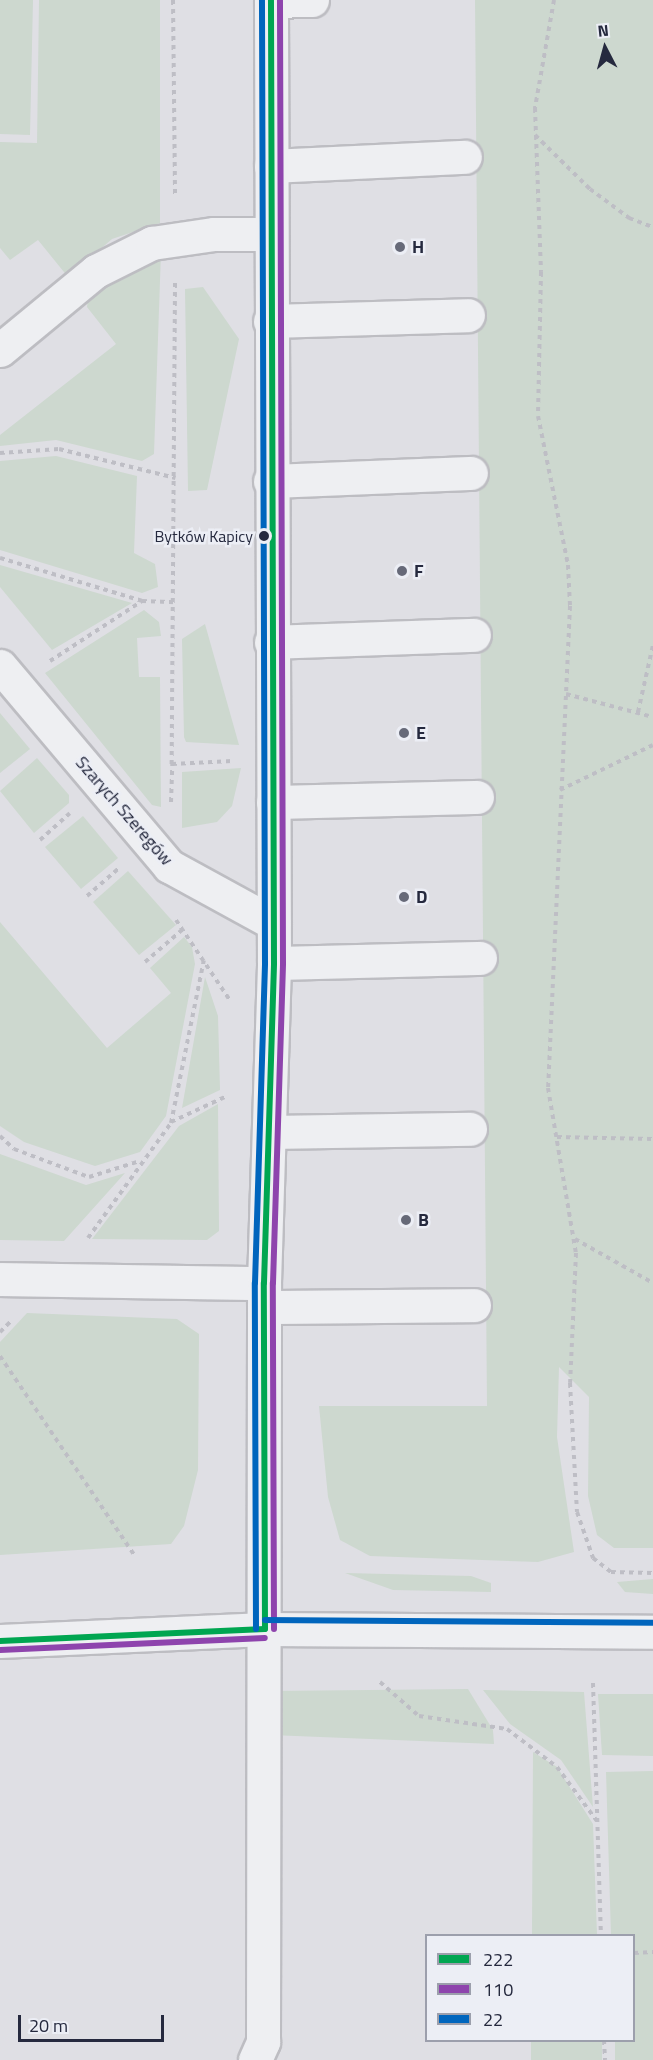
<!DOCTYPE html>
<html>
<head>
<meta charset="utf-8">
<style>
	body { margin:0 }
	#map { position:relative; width:653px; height:2060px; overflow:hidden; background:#dfdfe4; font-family:"Titillium Web",sans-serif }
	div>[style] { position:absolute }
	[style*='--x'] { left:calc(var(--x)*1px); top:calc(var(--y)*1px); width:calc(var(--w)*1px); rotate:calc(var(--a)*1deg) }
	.green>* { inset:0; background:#cdd8cf }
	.path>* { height:4px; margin-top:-2px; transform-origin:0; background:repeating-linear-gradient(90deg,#bebec5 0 4.5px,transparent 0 9px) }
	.roads { filter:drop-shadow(2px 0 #bdbdc2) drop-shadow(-2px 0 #bdbdc2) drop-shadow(0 2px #bdbdc2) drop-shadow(0 -2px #bdbdc2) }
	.minor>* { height:33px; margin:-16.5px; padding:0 16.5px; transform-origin:16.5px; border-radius:16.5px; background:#eeeff2 }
	.bus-1>* { height:6px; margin:-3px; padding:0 3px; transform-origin:3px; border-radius:3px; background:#00a651 }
	.bus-2>* { height:6px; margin:-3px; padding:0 3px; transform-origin:3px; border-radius:3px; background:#8e44ad }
	.bus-3>* { height:6px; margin:-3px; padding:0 3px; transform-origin:3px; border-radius:3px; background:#0065bd }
	.dots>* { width:16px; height:16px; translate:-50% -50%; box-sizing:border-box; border:3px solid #eceef5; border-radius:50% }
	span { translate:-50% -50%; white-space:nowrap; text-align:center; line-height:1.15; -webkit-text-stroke:5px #eceef5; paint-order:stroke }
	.bus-label { font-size:16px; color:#25293e }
	.right { translate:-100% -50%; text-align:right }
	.poi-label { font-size:18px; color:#25293e; font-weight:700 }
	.left { translate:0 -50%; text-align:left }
	.street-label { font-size:18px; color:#25293e }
	.legend { position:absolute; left:425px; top:1934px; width:210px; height:108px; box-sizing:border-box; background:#eceef5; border:2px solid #9c9fac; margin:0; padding:8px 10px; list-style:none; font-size:18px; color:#25293e }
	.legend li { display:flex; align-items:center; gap:12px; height:30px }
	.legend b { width:30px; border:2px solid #9c9fac }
	.north { position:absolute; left:575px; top:18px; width:60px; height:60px; -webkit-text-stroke:4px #eceef5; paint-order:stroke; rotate:354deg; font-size:16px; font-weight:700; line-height:24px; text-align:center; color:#25293e }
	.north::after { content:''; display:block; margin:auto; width:21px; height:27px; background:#25293e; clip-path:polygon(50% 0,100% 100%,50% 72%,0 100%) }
	.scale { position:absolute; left:18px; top:2015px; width:146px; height:27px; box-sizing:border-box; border:3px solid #25293e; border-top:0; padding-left:8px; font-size:18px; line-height:21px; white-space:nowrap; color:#25293e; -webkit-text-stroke:4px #eceef5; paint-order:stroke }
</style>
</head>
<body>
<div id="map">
	<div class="green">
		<div style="clip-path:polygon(0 0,33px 0,30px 135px,0 134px)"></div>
		<div style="clip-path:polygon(39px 0,160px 0,160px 223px,112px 239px,68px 277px,38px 240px,10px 260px,0 248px,0 142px,37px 143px)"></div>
		<div style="clip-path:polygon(475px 0,653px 0,653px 1548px,614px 1548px,597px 1535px,588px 1496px,589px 1397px,559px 1367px,557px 1437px,574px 1552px,538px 1562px,370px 1556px,340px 1540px,328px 1497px,319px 1406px,487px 1406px)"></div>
		<div style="clip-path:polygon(161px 252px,154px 454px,142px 461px,56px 440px,0 446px,0 435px,116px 344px,87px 307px,89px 293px)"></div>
		<div style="clip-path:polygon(203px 287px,239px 339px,207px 490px,188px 491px,185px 289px)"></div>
		<div style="clip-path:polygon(56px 456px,137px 476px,134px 553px,155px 564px,158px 587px,142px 593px,0 550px,0 461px)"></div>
		<div style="clip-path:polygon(0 565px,132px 603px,52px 650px,0 587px)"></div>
		<div style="clip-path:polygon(144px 610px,159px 622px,161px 636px,137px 638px,139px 677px,160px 677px,161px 807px,152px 805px,45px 673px)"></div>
		<div style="clip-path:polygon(205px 624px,239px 745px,186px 742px,184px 737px,182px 639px)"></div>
		<div style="clip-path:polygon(0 713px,30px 749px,0 773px)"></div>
		<div style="clip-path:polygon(37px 758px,69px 795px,69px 803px,34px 833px,0 791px)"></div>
		<div style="clip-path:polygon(241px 768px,232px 806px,217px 822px,182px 828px,182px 772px)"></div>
		<div style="clip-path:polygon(83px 816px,118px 858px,81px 889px,45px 847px)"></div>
		<div style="clip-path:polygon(128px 871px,176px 925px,139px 955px,93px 902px)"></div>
		<div style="clip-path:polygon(0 922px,107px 1048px,171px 993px,150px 968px,184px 937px,192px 947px,195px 964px,166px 1116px,140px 1152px,95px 1166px,24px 1142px,0 1126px)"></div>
		<div style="clip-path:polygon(205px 977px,218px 1016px,220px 1090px,182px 1108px)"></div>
		<div style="clip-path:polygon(218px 1104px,219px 1231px,207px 1240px,92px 1239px,179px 1126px)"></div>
		<div style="clip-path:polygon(0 1154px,86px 1185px,125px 1173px,64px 1241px,0 1240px)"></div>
		<div style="clip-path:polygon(27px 1313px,177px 1319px,199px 1334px,198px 1470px,184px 1526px,171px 1544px,0 1555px,0 1342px)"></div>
		<div style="clip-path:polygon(345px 1573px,471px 1576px,491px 1583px,491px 1592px,393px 1590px)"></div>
		<div style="clip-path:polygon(653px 1579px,653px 1594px,625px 1592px,617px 1582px)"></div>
		<div style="clip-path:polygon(468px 1689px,493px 1730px,494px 1744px,271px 1735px,270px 1691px)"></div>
		<div style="clip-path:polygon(483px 1690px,584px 1692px,593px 1807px,561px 1760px,510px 1724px)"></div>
		<div style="clip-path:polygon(598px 1694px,653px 1694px,653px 1756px,602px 1755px)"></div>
		<div style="clip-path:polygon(533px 1752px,557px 1767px,593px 1824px,597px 1935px,532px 1935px)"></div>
		<div style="clip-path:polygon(653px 1771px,653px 2060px,615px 2060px,615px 2041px,634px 2040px,634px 1936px,611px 1935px,606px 1772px)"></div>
		<div style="clip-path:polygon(531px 2041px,602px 2041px,602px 2060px,531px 2060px)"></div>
	</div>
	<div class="path">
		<div style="--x:173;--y:0;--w:197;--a:89.4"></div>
		<div style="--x:554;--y:0;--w:110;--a:100"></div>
		<div style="--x:535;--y:108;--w:164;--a:87.9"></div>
		<div style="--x:541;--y:272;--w:144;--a:91.2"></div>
		<div style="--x:538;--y:416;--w:152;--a:78.6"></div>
		<div style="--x:568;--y:565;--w:41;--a:87.2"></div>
		<div style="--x:570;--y:606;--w:483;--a:92.6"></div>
		<div style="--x:548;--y:1088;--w:167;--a:80.4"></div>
		<div style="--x:576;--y:1253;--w:130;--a:92.6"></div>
		<div style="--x:570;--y:1383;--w:129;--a:86.9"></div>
		<div style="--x:577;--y:1512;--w:49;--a:70.8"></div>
		<div style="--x:593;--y:1558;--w:23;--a:38"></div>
		<div style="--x:611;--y:1572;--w:42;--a:1.4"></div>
		<div style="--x:535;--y:135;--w:77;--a:44.5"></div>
		<div style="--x:590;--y:189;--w:49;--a:36.6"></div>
		<div style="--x:629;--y:218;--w:26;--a:21"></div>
		<div style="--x:175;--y:283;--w:481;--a:90.4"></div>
		<div style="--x:172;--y:764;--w:60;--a:-2.9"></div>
		<div style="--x:0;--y:453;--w:59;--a:-3.9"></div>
		<div style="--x:59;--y:449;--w:120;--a:14"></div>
		<div style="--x:0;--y:558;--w:148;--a:16.8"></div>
		<div style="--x:142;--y:601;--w:34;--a:2"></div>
		<div style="--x:50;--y:661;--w:110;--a:-33.1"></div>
		<div style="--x:566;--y:694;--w:90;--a:14.8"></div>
		<div style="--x:638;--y:712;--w:69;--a:-77.4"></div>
		<div style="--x:560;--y:790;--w:103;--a:-25.8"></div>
		<div style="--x:171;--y:802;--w:38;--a:-88"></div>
		<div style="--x:40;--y:840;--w:40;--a:-42"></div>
		<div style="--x:87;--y:896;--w:41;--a:-41.1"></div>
		<div style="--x:176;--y:920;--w:95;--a:56.1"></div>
		<div style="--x:145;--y:962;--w:50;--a:-41"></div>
		<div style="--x:171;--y:1122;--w:62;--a:-24.9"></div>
		<div style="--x:0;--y:1136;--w:19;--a:43"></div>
		<div style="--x:14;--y:1149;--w:80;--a:20.5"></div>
		<div style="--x:89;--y:1177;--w:53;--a:-17.4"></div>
		<div style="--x:557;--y:1137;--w:96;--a:1.2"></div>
		<div style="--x:88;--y:1238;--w:142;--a:-54.2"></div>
		<div style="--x:171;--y:1123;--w:166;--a:-78.6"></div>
		<div style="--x:575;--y:1239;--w:90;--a:29.4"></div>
		<div style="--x:0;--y:1332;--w:14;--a:-45"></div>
		<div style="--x:0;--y:1356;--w:240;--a:56"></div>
		<div style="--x:380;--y:1682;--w:52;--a:41.1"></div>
		<div style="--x:419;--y:1716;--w:89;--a:8.4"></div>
		<div style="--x:507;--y:1729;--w:63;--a:37.2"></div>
		<div style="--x:557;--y:1767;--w:67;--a:53.5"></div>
		<div style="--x:593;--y:1683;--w:253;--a:88.2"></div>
		<div style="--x:634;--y:1953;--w:19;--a:-3"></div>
		<div style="--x:604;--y:2040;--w:20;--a:87"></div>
	</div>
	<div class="roads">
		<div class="minor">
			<div style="--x:271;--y:1;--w:41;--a:-1.4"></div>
			<div style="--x:271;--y:166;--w:194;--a:-2.7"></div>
			<div style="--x:270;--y:321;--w:198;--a:-1.7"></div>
			<div style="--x:0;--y:350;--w:124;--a:-39.5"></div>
			<div style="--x:96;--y:271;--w:63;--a:-26.6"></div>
			<div style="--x:152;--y:243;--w:63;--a:-8.3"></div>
			<div style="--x:214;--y:234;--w:56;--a:0"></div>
			<div style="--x:270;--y:481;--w:201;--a:-2.3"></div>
			<div style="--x:271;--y:642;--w:203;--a:-2"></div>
			<div style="--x:0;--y:666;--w:262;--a:49.8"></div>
			<div style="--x:169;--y:866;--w:119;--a:28.7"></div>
			<div style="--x:273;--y:802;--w:204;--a:-1.4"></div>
			<div style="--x:274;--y:963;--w:206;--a:-1.4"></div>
			<div style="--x:271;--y:1132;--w:199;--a:-0.9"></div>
			<div style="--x:0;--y:1279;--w:264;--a:0.9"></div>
			<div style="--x:264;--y:1307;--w:210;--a:-0.5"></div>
			<div style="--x:0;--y:1641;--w:265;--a:-2.6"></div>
			<div style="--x:265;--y:1629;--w:388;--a:0.4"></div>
			<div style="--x:255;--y:2060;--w:20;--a:-66"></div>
			<div style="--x:263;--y:2042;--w:759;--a:-89.92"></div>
			<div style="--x:264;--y:1283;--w:320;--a:-88.2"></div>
			<div style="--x:274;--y:963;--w:963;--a:-90.18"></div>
		</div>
	</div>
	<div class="bus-1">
		<div style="--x:265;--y:1629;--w:346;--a:-90.2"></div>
		<div style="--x:264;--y:1283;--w:320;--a:-88.2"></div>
		<div style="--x:274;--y:963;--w:963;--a:-90.18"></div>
		<div style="--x:0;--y:1641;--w:265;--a:-2.6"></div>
	</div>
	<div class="bus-2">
		<div style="--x:274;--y:1629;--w:346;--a:-90.2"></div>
		<div style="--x:273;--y:1283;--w:320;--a:-88.2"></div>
		<div style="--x:283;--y:963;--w:963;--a:-90.18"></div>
		<div style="--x:0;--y:1650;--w:265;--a:-2.6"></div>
	</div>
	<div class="bus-3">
		<div style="--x:265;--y:1620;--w:388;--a:0.4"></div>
		<div style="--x:256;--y:1629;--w:346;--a:-90.2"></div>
		<div style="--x:255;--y:1283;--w:320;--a:-88.2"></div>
		<div style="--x:265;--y:963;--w:963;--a:-90.18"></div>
	</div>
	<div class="dots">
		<div style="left:400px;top:247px;background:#666978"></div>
		<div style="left:264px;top:536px;background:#25293e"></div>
		<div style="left:402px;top:571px;background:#666978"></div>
		<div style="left:404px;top:733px;background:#666978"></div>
		<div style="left:404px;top:897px;background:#666978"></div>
		<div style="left:406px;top:1220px;background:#666978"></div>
	</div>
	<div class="bus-label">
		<span class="right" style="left:253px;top:536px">Bytków Kapicy</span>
	</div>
	<div class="poi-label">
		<span class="left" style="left:412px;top:247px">H</span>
		<span class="left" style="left:414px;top:571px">F</span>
		<span class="left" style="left:416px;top:733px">E</span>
		<span class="left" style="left:416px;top:897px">D</span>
		<span class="left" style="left:418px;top:1220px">B</span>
	</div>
	<div class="street-label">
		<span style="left:124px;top:811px;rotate:49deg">Szarych Szeregów</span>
	</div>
	<ul class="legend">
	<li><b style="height:8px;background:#00a651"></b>222</li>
	<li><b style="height:8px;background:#8e44ad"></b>110</li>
	<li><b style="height:8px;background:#0065bd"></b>22</li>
	</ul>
	<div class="north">N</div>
	<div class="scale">20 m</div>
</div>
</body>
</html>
